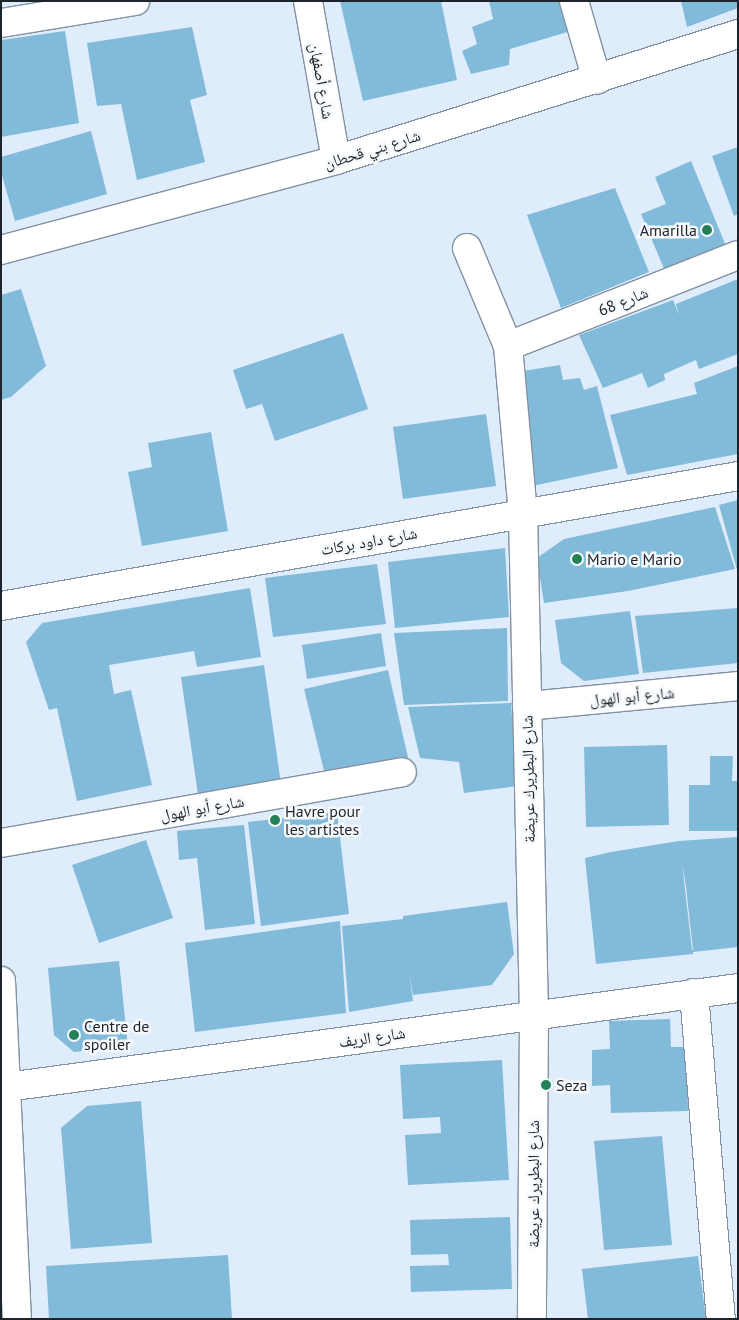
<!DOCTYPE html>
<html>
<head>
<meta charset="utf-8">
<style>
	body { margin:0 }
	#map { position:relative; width:739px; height:1320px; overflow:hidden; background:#dfecfc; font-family:"PT Sans","Noto Naskh Arabic",sans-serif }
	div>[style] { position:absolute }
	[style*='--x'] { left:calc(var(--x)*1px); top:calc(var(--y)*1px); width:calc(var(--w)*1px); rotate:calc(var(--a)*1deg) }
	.building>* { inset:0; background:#82bada }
	.roads { filter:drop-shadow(1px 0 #8291a2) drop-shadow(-1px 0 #8291a2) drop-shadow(0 1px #8291a2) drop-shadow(0 -1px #8291a2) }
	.minor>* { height:28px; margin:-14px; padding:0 14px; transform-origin:14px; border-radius:14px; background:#fff }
	.dots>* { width:14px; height:14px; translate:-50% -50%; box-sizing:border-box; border:2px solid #f5f9fc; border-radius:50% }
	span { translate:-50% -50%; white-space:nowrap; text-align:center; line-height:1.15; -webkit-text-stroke:5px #f5f9fc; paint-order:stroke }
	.street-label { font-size:16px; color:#1e242b }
	.poi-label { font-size:16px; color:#1e242b }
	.right { translate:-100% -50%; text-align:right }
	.left { translate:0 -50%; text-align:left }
	.frame { position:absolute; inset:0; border:2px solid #1e242b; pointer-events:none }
</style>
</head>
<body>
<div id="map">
	<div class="building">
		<div style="clip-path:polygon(340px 1px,441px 1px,457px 80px,363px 101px)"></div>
		<div style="clip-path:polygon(489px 1px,564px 1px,571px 31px,510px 49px,509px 65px,471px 74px,462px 51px,477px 44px,472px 27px,493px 19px)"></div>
		<div style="clip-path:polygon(681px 1px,738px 1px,738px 8px,687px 27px)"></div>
		<div style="clip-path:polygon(192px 27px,207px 95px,190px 100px,205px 162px,137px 180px,121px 104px,97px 106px,87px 43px)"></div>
		<div style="clip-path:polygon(65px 31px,79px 123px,1px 137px,1px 40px)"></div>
		<div style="clip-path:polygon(91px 131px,107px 194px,15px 221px,1px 172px,1px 157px)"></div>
		<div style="clip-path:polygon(738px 147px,738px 214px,734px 216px,712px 156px)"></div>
		<div style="clip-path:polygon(691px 161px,726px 246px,665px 271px,641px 214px,666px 204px,655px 177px)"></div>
		<div style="clip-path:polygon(615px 188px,649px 272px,561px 308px,527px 215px)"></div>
		<div style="clip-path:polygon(738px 279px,738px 354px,699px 369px,696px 360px,664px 374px,665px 380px,648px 388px,642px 373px,603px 388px,579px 335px,673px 300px,679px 315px,676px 304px)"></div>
		<div style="clip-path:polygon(21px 289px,46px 366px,11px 397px,1px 400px,1px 295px)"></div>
		<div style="clip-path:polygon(343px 333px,368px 409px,275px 441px,262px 404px,246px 409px,233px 370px)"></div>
		<div style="clip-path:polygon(560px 365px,563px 380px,580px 378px,584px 390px,597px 386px,618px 468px,532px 486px,517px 372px)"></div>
		<div style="clip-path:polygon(738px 366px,738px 454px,627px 475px,610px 415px,697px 394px,694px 383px)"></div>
		<div style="clip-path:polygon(486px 414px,496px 486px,403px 499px,393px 427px)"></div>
		<div style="clip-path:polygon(211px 432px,228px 531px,142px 546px,128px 472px,152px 467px,148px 443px)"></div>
		<div style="clip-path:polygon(738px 500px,738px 570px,737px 570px,719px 505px)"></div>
		<div style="clip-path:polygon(715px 507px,735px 569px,628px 591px,544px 603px,537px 558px,564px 539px)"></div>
		<div style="clip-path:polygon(505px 548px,509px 617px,395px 628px,388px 562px)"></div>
		<div style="clip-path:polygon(377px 564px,386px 624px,273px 637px,265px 578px)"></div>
		<div style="clip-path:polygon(250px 588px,261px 657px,197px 667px,194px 651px,109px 665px,114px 694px,131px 690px,152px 785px,77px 801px,57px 708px,49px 710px,26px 642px,42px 623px)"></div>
		<div style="clip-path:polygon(738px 608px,738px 663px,643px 673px,635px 616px)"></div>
		<div style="clip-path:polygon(630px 611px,639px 674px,584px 681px,561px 663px,555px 620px)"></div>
		<div style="clip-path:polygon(507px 628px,508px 701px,404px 705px,394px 633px)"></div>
		<div style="clip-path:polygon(381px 633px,386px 666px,307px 679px,302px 645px)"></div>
		<div style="clip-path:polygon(264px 665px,281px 784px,198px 795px,181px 677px)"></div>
		<div style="clip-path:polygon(388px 670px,409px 762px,326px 779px,304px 689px)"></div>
		<div style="clip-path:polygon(511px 703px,517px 786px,464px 793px,459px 762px,420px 758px,408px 707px)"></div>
		<div style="clip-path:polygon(667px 745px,669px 825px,586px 827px,584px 747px)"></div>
		<div style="clip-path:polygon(710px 756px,733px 756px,732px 781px,738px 781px,738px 831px,689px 831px,689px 785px,710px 785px)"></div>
		<div style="clip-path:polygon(337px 812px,349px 914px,261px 926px,248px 822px)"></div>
		<div style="clip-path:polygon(244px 825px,255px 924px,205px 930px,197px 858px,179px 860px,177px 831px)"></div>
		<div style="clip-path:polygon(evenodd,738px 837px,738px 947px,693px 952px,693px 954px,596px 964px,585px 858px,611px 852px,679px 841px,738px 837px,682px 863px,686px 887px,693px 950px,692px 950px,682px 863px)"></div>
		<div style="clip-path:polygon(146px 840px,173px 918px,99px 943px,72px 865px)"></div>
		<div style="clip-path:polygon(507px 902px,514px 954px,492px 985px,413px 995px,409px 972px,413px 1001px,349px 1012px,342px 926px,403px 919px,403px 916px)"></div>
		<div style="clip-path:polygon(340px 921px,346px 1013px,195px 1032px,185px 943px)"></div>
		<div style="clip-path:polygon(119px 961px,128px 1047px,74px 1052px,54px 1035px,48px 968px)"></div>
		<div style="clip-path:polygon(670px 1019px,671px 1047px,687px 1047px,688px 1111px,611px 1113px,610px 1085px,592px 1086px,592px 1050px,610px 1049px,609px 1021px)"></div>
		<div style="clip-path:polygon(502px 1060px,509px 1180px,408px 1185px,405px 1135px,441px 1133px,440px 1117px,403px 1119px,400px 1065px)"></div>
		<div style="clip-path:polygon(141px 1101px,152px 1243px,71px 1249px,61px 1128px,87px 1106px)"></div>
		<div style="clip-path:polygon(662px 1136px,672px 1245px,604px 1250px,594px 1141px)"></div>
		<div style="clip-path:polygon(510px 1217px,512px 1289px,411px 1292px,410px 1266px,449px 1265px,448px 1254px,411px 1255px,410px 1220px)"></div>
		<div style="clip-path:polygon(228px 1255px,232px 1319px,49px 1319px,46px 1266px)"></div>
		<div style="clip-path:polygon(698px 1256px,706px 1319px,588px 1319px,582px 1269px)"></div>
	</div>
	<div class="roads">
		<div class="minor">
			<div style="--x:308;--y:1;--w:161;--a:80"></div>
			<div style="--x:574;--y:1;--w:82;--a:73.8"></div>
			<div style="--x:1;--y:23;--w:136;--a:-9.3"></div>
			<div style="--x:467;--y:248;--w:106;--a:67.3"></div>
			<div style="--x:508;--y:346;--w:169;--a:84.9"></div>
			<div style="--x:523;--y:514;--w:501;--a:88.74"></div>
			<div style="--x:534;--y:1015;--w:304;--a:90.4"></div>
			<div style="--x:1;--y:250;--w:347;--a:-15"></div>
			<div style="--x:336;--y:160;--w:421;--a:-17.4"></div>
			<div style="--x:508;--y:346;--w:247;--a:-21.6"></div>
			<div style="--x:1;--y:606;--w:748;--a:-10"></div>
			<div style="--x:527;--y:706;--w:212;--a:-5.4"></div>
			<div style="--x:1;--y:843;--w:407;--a:-10"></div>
			<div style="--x:1;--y:981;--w:338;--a:87.3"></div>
			<div style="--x:694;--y:993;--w:327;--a:85.3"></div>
			<div style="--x:7;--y:1087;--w:738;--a:-7.71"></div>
		</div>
	</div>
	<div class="dots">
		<div style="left:707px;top:230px;background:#248157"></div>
		<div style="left:577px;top:559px;background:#248157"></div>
		<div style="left:275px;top:820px;background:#248157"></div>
		<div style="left:74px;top:1035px;background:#248157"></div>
		<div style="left:546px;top:1085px;background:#248157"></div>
	</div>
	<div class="street-label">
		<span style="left:322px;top:81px;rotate:80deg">شارع أصفهان</span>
		<span style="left:372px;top:149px;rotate:-17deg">شارع بني قحطان</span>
		<span style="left:623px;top:301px;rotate:-22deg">شارع 68</span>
		<span style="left:369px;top:541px;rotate:-10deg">شارع داود بركات</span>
		<span style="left:632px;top:696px;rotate:-5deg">شارع أبو الهول</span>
		<span style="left:528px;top:779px;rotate:-91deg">شارع البطريرك عريضة</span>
		<span style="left:202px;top:808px;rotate:-10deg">شارع أبو الهول</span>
		<span style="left:372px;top:1037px;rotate:-8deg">شارع الريف</span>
		<span style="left:533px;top:1184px;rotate:-90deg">شارع البطريرك عريضة</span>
	</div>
	<div class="poi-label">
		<span class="right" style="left:697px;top:230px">Amarilla</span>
		<span class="left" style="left:587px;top:559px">Mario e Mario</span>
		<span class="left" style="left:285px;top:820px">Havre pour<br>les artistes</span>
		<span class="left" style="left:84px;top:1035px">Centre de<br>spoiler</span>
		<span class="left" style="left:556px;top:1085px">Seza</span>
	</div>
	<div class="frame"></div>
</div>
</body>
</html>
